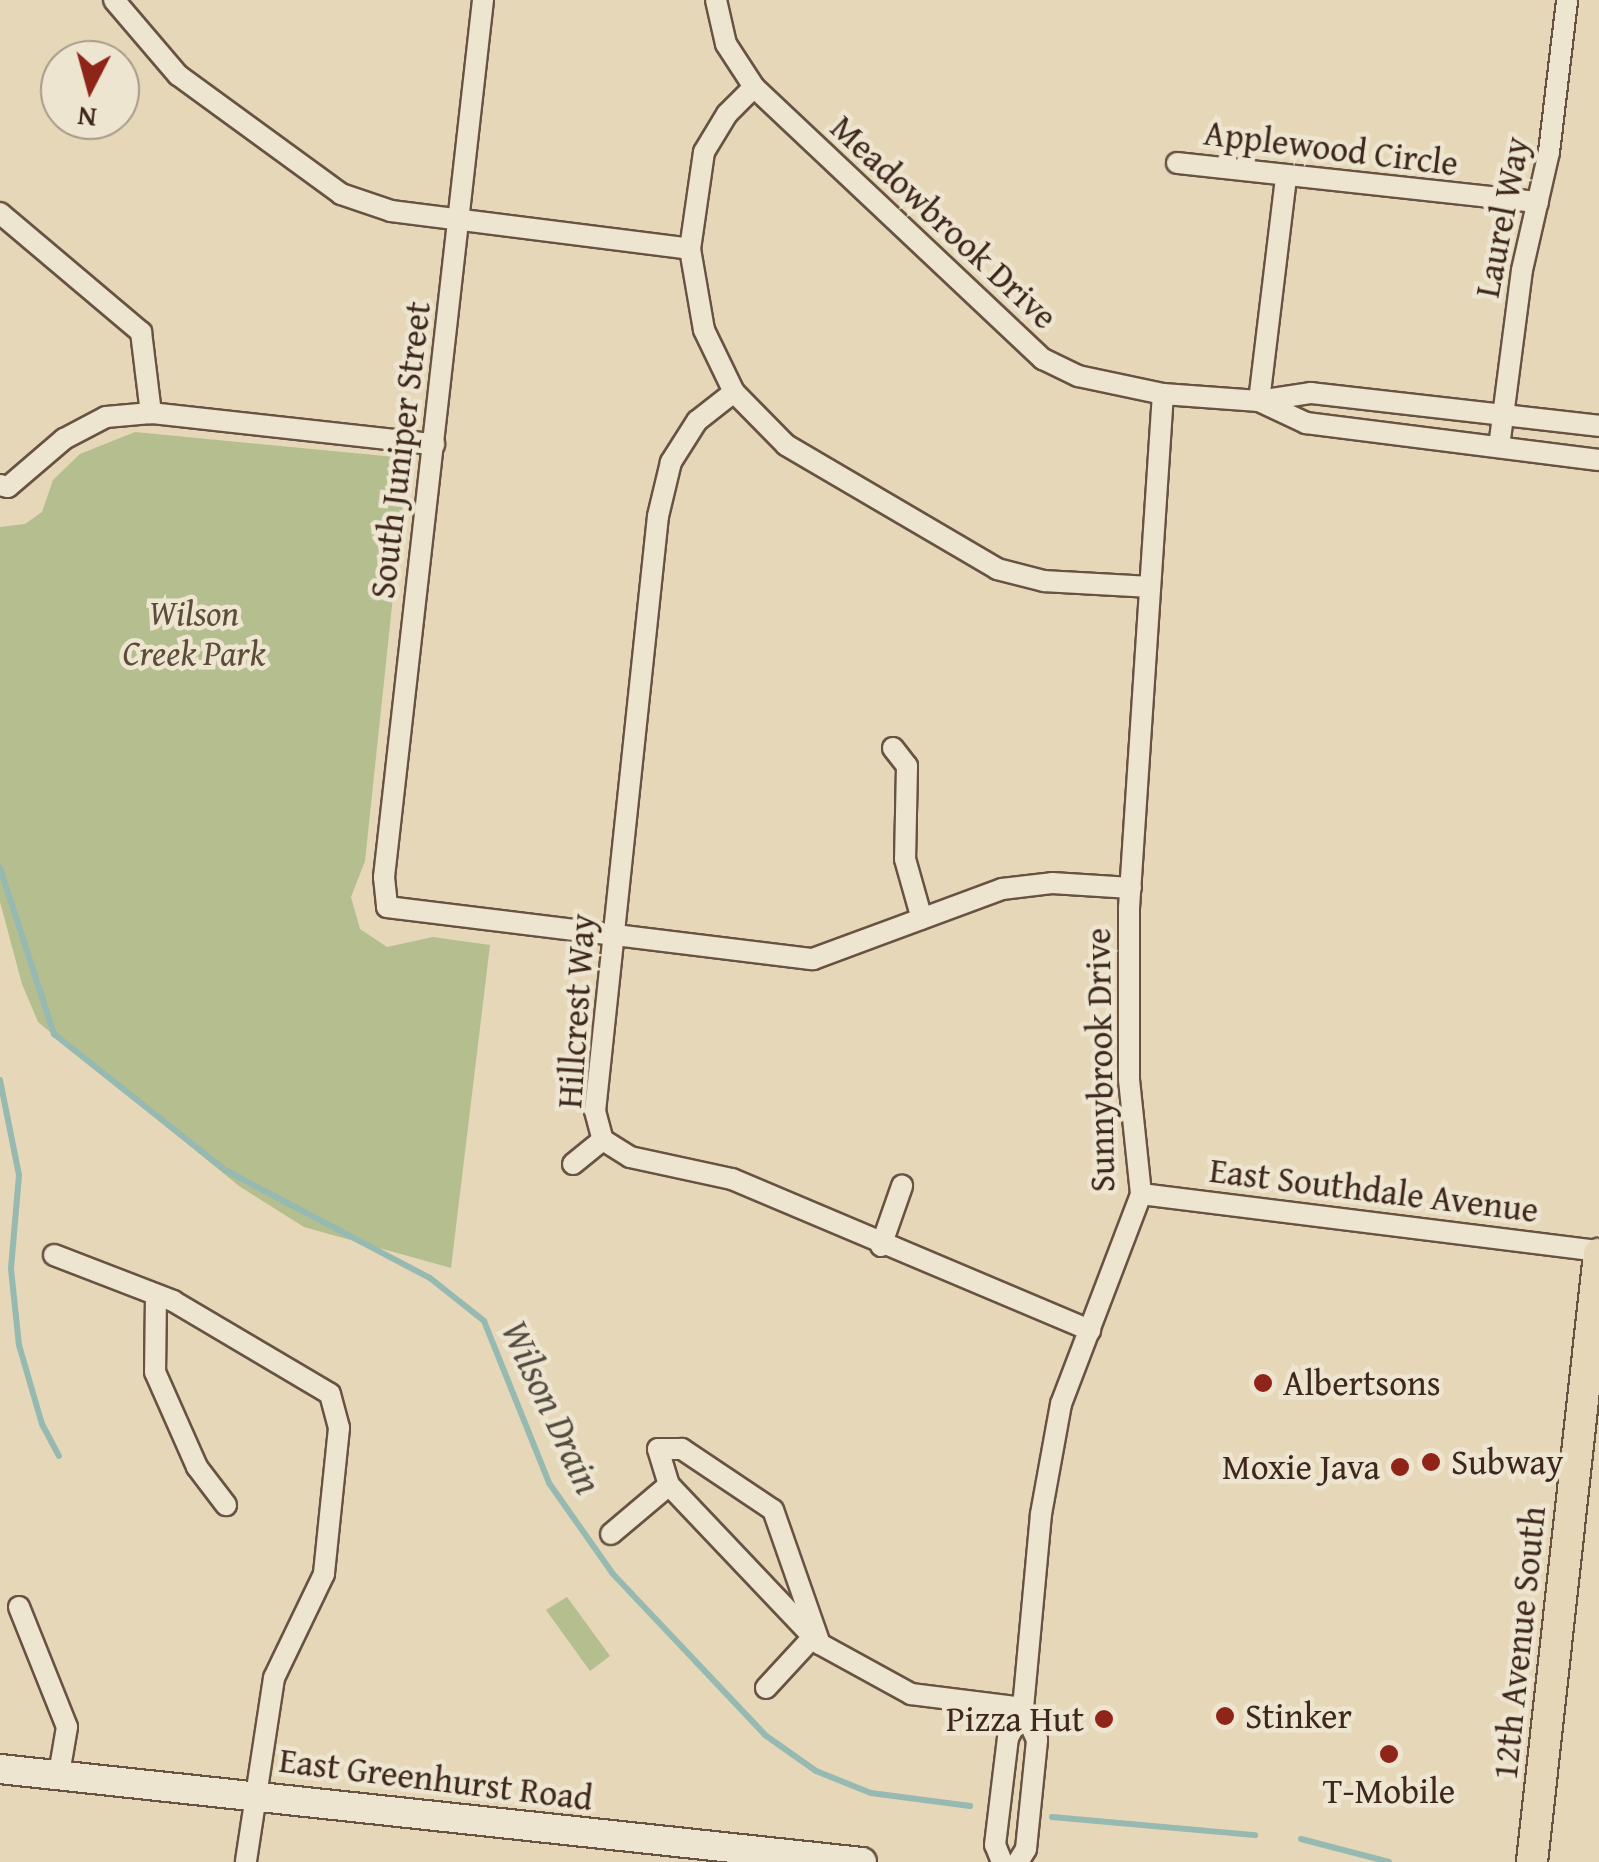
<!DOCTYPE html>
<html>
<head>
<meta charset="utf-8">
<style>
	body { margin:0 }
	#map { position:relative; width:1599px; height:1862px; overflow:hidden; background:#e5d7b7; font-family:"Gentium Book Plus",serif }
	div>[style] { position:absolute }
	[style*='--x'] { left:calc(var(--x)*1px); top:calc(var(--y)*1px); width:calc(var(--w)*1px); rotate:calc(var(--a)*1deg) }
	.green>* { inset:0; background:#b4be8f }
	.stream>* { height:6px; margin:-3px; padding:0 3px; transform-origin:3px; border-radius:3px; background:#96b9b1 }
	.roads { filter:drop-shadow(2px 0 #685343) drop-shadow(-2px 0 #685343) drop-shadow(0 2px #685343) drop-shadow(0 -2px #685343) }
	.minor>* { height:20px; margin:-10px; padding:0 10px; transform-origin:10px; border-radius:10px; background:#eee5d0 }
	.secondary>* { height:28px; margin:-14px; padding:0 14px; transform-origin:14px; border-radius:14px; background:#eee5d0 }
	.primary>* { height:30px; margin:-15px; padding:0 15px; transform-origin:15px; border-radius:15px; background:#e5d7b7 }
	.dots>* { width:28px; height:28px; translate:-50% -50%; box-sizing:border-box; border:5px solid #eee5d0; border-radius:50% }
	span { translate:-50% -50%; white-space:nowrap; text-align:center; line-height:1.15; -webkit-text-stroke:9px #eee5d0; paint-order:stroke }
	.street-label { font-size:35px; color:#3e271c }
	.park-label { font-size:35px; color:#5c4d39; font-style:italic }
	.poi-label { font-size:35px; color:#3e271c }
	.left { translate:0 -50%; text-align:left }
	.right { translate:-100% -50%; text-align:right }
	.water-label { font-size:38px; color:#544c41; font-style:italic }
	.north { position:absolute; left:40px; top:40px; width:100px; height:100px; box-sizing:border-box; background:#eee5d0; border:2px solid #a89988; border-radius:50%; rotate:186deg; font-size:28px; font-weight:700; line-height:40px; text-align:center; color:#3e271c }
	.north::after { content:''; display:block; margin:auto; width:35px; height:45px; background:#8f2418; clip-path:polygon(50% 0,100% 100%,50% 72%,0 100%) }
</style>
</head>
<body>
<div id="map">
	<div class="green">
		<div style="clip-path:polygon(135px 432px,395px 457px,412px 477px,403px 502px,365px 861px,351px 897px,360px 929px,387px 947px,433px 937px,490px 945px,451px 1268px,304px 1227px,239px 1186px,38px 1022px,22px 984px,0 902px,0 527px,25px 524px,42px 512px,53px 480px,80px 454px)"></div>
		<div style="clip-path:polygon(567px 1597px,610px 1656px,590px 1671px,546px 1610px)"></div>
	</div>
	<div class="stream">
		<div style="--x:0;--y:868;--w:175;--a:72"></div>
		<div style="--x:54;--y:1034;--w:218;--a:38.5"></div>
		<div style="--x:225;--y:1170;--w:232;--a:27.8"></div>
		<div style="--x:430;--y:1278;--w:69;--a:38.5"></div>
		<div style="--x:484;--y:1321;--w:175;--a:68.1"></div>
		<div style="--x:549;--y:1483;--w:111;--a:54.9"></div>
		<div style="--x:613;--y:1574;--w:221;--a:46.6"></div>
		<div style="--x:765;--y:1735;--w:62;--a:35.2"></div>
		<div style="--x:816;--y:1771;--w:59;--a:21.8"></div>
		<div style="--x:871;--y:1793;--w:100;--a:7.5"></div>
		<div style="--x:0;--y:1080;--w:97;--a:78.7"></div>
		<div style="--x:19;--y:1175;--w:94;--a:94.9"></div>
		<div style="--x:11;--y:1269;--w:76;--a:84"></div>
		<div style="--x:19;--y:1345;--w:82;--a:73.8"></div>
		<div style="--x:42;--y:1424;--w:36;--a:62"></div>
		<div style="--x:1052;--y:1817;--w:204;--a:5.1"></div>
		<div style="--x:1301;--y:1839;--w:91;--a:14.6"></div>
	</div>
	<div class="roads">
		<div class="minor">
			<div style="--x:114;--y:0;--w:99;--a:49.5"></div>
			<div style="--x:178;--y:75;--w:202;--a:36.1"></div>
			<div style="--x:341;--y:194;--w:53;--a:18.8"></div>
			<div style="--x:391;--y:211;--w:301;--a:7.2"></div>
			<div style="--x:483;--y:0;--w:883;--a:96.44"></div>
			<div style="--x:384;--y:877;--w:30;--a:84"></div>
			<div style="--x:387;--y:907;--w:429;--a:7"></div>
			<div style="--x:813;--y:959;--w:202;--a:-20.3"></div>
			<div style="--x:1002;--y:889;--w:50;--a:-6.8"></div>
			<div style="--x:1052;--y:883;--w:79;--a:3.6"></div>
			<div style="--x:716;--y:0;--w:45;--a:77.2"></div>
			<div style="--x:726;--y:44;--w:51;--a:56.9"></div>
			<div style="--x:754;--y:87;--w:397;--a:43.3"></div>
			<div style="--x:1043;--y:359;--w:39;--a:26"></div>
			<div style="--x:1078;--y:376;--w:87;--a:12"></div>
			<div style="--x:1163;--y:394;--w:96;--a:4.2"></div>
			<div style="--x:1259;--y:401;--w:53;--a:-8.7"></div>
			<div style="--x:1311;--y:393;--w:290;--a:6.5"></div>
			<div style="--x:754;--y:87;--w:38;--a:135"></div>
			<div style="--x:727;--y:114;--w:44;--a:121.2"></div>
			<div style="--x:704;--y:152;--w:98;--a:98.2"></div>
			<div style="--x:690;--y:249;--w:82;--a:80.2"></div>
			<div style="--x:704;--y:330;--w:69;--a:64.2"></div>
			<div style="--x:734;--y:392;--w:74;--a:45.5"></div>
			<div style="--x:786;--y:445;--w:245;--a:30.4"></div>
			<div style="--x:997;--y:569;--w:49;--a:14.3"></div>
			<div style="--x:1044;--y:581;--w:106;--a:3.2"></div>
			<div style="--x:1177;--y:163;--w:363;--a:6.2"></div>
			<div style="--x:0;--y:213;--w:185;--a:40.2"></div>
			<div style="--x:141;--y:332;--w:82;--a:83"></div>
			<div style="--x:734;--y:392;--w:47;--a:141.9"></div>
			<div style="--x:697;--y:421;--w:49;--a:122.4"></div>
			<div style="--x:671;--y:462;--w:56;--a:103.5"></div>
			<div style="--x:658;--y:516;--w:598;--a:96.04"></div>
			<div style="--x:595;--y:1111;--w:30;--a:75"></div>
			<div style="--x:603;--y:1140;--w:32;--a:32"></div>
			<div style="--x:630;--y:1157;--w:104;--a:12.2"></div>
			<div style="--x:732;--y:1179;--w:389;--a:22.9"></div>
			<div style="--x:1259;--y:401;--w:224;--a:-83.1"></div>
			<div style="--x:1261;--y:402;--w:50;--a:25"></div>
			<div style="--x:1306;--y:423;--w:295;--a:7.2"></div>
			<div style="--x:1499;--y:447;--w:178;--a:-82.6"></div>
			<div style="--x:1522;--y:270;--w:121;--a:-77.1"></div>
			<div style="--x:1549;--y:152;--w:153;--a:-83.2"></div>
			<div style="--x:0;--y:485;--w:8;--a:14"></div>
			<div style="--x:8;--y:487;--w:74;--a:-40.6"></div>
			<div style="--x:64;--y:439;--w:47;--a:-27.6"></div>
			<div style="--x:106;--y:417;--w:45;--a:-5.1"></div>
			<div style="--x:151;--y:413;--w:285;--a:6.3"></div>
			<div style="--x:893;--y:748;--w:23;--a:52"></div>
			<div style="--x:907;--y:766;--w:93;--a:91.2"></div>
			<div style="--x:905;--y:859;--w:62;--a:74.2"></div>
			<div style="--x:573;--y:1164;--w:38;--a:-39"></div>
			<div style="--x:1141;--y:1194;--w:462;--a:7.1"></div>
			<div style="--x:881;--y:1246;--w:64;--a:-70.7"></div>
			<div style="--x:54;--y:1255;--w:128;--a:21.1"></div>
			<div style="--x:173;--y:1301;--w:182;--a:30.6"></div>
			<div style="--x:330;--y:1394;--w:35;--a:75"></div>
			<div style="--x:339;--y:1428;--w:147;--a:95.9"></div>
			<div style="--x:324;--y:1574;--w:115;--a:115.7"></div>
			<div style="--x:274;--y:1678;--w:186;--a:98.7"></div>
			<div style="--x:156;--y:1295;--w:77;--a:90.7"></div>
			<div style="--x:155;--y:1372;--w:104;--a:66.1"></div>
			<div style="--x:197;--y:1467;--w:48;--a:52.7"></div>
			<div style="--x:611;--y:1534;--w:76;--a:-40.2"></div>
			<div style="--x:19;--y:1607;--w:129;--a:68.2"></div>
			<div style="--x:67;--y:1727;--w:48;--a:99.7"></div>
			<div style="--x:820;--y:1644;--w:142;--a:-109.3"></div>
			<div style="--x:773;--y:1510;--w:110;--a:-146.2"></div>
			<div style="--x:682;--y:1449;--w:24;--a:180"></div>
			<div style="--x:658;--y:1449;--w:38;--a:73"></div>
			<div style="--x:669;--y:1485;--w:219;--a:46.5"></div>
			<div style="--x:820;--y:1644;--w:104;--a:28.8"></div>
			<div style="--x:911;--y:1694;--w:113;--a:7.1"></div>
			<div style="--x:766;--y:1688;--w:69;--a:-47.3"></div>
			<div style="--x:1002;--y:1862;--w:18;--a:-112"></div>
			<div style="--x:995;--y:1845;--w:108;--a:-83.1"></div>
			<div style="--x:1008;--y:1738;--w:34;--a:-63"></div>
			<div style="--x:1023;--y:1708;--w:195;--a:-84.7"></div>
			<div style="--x:1041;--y:1514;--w:112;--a:-79.7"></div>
			<div style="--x:1061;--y:1404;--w:225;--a:-69.1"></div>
			<div style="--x:1141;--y:1194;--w:116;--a:-96"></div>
			<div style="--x:1129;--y:1079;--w:171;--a:-90"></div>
			<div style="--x:1129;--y:908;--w:515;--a:-86.22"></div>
			<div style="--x:1018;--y:1862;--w:15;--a:-58"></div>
			<div style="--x:1026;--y:1849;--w:110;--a:-84.2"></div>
			<div style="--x:1037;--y:1740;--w:35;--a:-114"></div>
		</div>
		<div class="secondary">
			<div style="--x:0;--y:1769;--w:867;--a:6.16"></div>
		</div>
		<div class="primary">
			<div style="--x:1532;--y:1862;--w:612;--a:-83.71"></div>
		</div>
	</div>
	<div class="dots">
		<div style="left:1263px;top:1383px;background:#8f2418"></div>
		<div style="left:1431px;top:1462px;background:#8f2418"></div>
		<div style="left:1400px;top:1467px;background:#8f2418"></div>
		<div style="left:1225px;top:1716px;background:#8f2418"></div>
		<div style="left:1104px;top:1719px;background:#8f2418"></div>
		<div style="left:1389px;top:1754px;background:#8f2418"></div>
	</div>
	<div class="street-label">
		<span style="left:1331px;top:148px;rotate:7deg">Applewood Circle</span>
		<span style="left:1502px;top:217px;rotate:-79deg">Laurel Way</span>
		<span style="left:944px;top:222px;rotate:43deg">Meadowbrook Drive</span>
		<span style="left:400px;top:450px;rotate:-83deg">South Juniper Street</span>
		<span style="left:576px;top:1011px;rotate:-86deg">Hillcrest Way</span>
		<span style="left:1100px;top:1060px;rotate:-91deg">Sunnybrook Drive</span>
		<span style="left:1374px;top:1190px;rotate:7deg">East Southdale Avenue</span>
		<span style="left:1519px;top:1643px;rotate:-84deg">12th Avenue South</span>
		<span style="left:436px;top:1779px;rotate:7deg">East Greenhurst Road</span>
	</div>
	<div class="park-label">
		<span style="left:194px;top:633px">Wilson<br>Creek Park</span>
	</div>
	<div class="poi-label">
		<span class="left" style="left:1283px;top:1383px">Albertsons</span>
		<span class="left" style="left:1451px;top:1462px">Subway</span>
		<span class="right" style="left:1380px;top:1467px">Moxie Java</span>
		<span class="left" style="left:1245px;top:1716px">Stinker</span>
		<span class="right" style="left:1084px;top:1719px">Pizza Hut</span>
		<span style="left:1389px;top:1791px">T-Mobile</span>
	</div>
	<div class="water-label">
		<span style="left:552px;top:1407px;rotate:65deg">Wilson Drain</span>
	</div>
	<div class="north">N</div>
</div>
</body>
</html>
